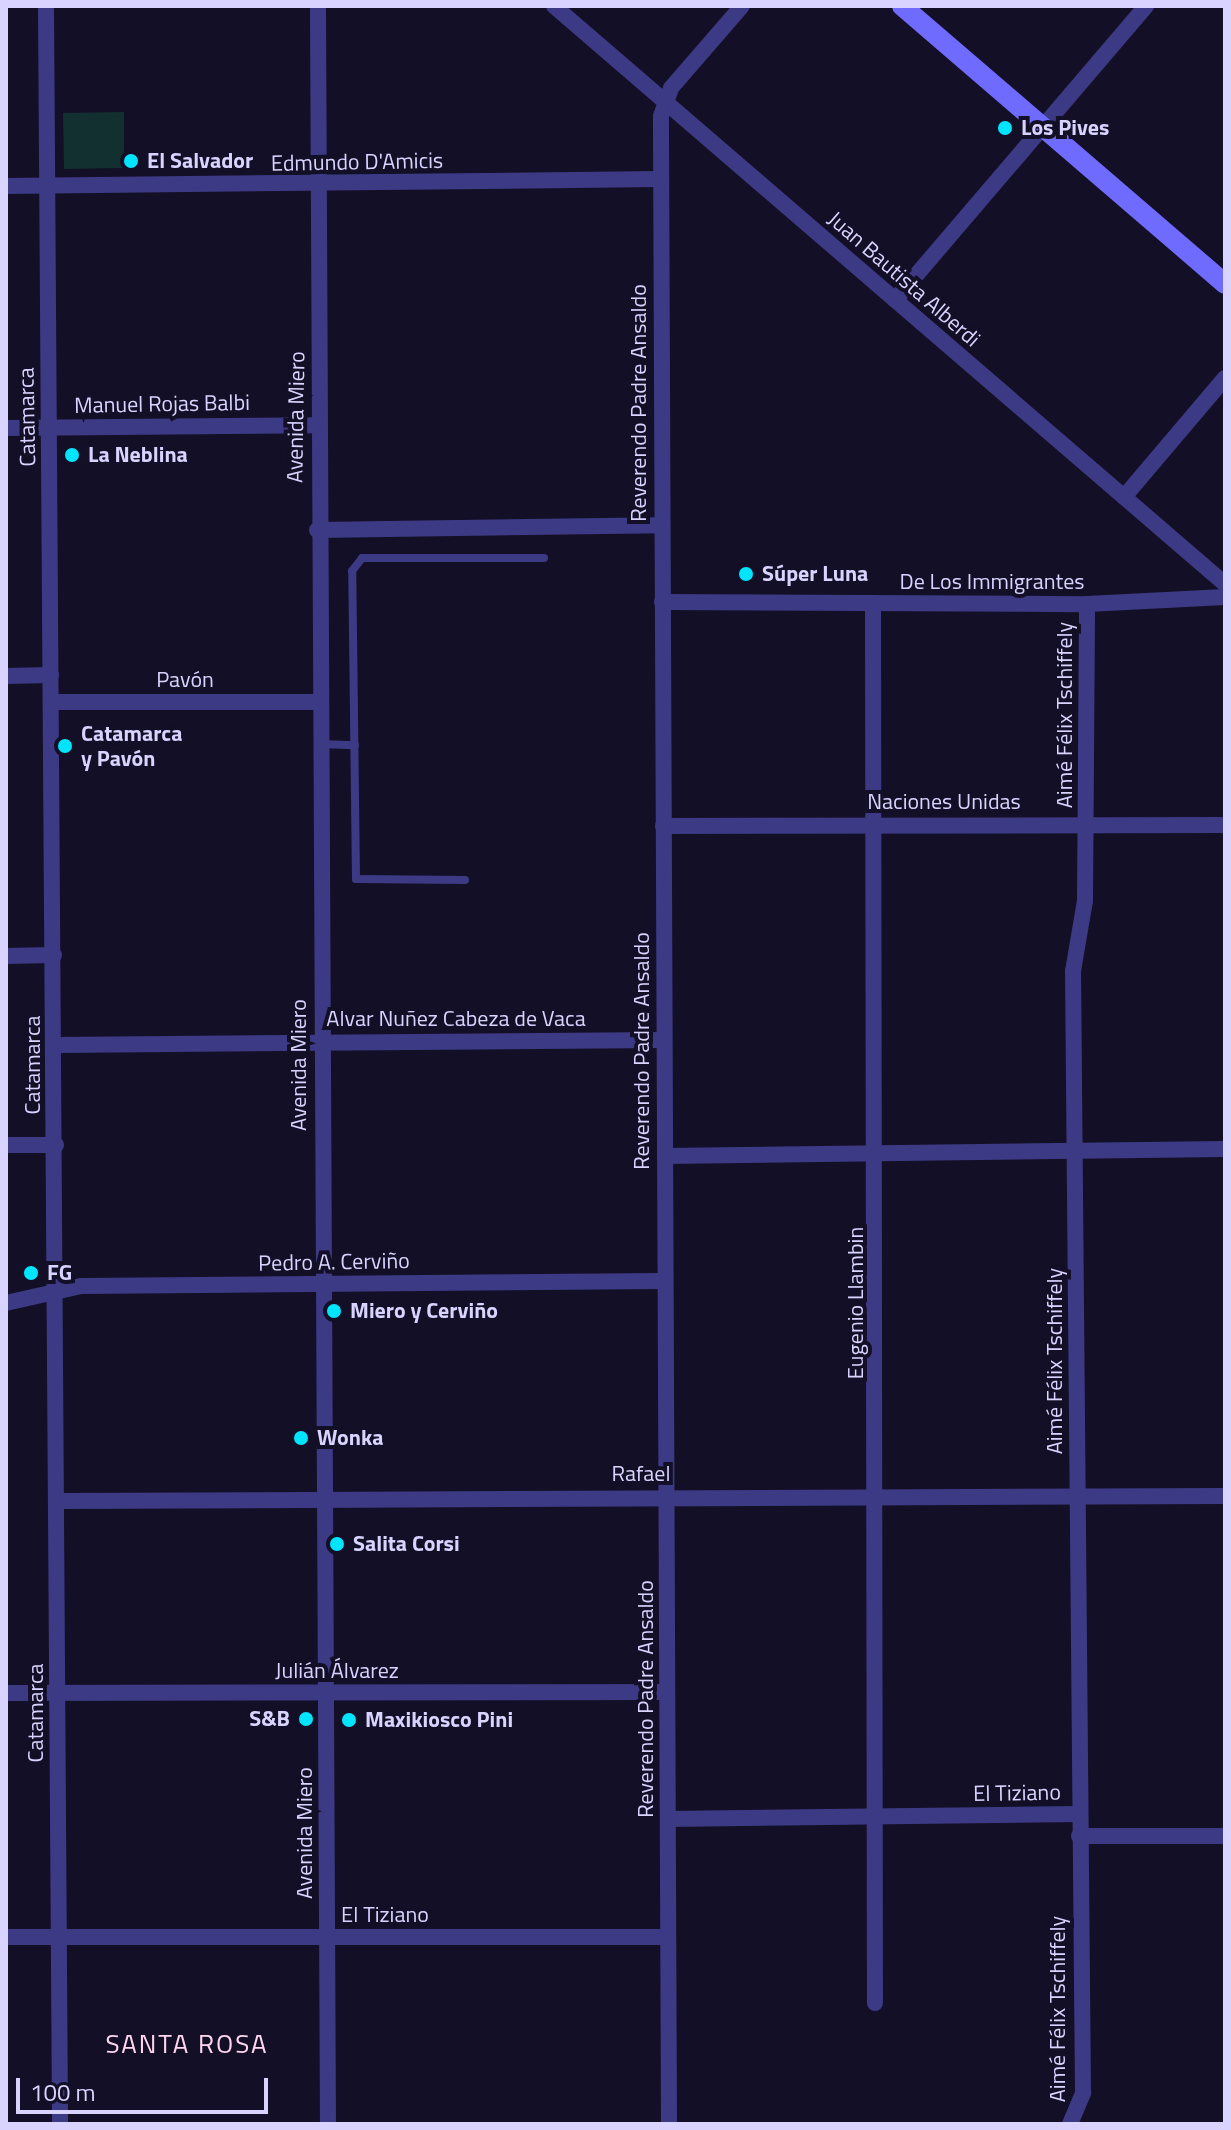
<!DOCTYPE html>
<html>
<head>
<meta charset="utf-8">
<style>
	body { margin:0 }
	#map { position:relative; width:1231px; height:2130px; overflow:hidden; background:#130f26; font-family:"Titillium Web",sans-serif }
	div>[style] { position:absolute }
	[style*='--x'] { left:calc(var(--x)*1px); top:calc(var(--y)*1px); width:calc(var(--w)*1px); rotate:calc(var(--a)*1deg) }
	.green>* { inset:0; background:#12302f }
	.lane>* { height:8px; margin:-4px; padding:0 4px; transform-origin:4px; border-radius:4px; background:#3d3a85 }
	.street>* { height:16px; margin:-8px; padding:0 8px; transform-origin:8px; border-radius:8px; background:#3d3a85 }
	.secondary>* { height:20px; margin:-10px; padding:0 10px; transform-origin:10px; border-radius:10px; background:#6f6bff }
	.dots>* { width:22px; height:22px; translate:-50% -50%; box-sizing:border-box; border:4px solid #130f26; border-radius:50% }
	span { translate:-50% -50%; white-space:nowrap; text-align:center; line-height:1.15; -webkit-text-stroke:8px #130f26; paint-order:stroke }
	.poi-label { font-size:22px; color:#d9d4ff; font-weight:700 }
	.left { translate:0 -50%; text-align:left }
	.right { translate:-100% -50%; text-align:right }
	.street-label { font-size:22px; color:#d9d4ff }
	.quarter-label { font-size:26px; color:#ffd6f0; letter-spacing:2px }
	.frame { position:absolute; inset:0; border:8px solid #d9d4ff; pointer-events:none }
	.scale { position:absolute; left:16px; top:2078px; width:252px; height:36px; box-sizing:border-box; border:4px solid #d9d4ff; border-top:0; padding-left:10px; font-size:24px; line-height:28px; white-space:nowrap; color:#d9d4ff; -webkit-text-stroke:6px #130f26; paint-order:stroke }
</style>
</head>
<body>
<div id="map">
	<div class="green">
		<div style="clip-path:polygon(124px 112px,124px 168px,64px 169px,63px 113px)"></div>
	</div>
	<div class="lane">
		<div style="--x:319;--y:744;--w:36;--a:2"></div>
		<div style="--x:465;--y:880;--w:109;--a:-179.5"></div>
		<div style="--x:356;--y:879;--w:308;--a:-90.7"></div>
		<div style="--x:352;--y:571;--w:16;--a:-52"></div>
		<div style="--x:362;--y:558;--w:182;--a:0"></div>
	</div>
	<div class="street">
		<div style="--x:46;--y:6;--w:2118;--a:89.62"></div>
		<div style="--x:318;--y:6;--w:2118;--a:89.73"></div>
		<div style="--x:554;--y:6;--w:886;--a:40.74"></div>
		<div style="--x:6;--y:186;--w:655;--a:-0.61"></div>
		<div style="--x:895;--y:300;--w:387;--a:-49.5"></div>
		<div style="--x:6;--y:428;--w:313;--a:-0.5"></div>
		<div style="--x:1124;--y:497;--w:156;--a:-49.7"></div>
		<div style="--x:317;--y:530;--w:345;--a:-0.8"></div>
		<div style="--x:662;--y:602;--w:425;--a:0.3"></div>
		<div style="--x:1087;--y:604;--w:138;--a:-2.9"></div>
		<div style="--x:873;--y:603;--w:1400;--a:89.92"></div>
		<div style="--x:6;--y:676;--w:45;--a:-1.3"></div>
		<div style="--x:52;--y:702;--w:266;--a:0"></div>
		<div style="--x:663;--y:826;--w:562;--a:-0.1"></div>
		<div style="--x:6;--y:956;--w:48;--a:-1.2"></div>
		<div style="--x:55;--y:1045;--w:609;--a:-0.47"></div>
		<div style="--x:6;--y:1145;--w:50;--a:0"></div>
		<div style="--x:665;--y:1156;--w:560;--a:-0.72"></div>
		<div style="--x:6;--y:1303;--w:77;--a:-12.8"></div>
		<div style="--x:81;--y:1286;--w:583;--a:-0.49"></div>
		<div style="--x:57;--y:1501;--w:1168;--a:-0.25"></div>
		<div style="--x:6;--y:1693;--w:661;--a:-0.09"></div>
		<div style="--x:668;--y:1819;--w:411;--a:-0.7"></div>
		<div style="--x:1079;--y:1836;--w:146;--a:0"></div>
		<div style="--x:6;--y:1937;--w:662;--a:0"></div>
		<div style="--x:669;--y:2124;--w:2008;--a:-90.23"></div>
		<div style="--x:661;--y:116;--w:30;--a:-70"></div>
		<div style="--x:671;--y:88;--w:108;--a:-49.1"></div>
		<div style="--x:1070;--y:2124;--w:34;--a:-67"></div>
		<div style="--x:1083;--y:2093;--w:1122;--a:-90.51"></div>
		<div style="--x:1073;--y:971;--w:71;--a:-80.3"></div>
		<div style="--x:1085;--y:901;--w:297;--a:-89.6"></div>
	</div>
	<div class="secondary">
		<div style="--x:902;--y:6;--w:426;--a:40.7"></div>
	</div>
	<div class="dots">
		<div style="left:1005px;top:128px;background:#00e5ff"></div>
		<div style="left:131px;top:161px;background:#00e5ff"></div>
		<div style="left:72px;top:455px;background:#00e5ff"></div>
		<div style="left:746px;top:574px;background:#00e5ff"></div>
		<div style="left:65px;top:746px;background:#00e5ff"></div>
		<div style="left:31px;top:1273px;background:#00e5ff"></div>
		<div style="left:334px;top:1311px;background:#00e5ff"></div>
		<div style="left:301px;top:1438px;background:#00e5ff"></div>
		<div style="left:337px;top:1544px;background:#00e5ff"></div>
		<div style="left:306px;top:1719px;background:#00e5ff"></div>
		<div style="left:349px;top:1720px;background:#00e5ff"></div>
	</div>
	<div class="poi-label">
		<span class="left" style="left:1021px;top:128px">Los Pives</span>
		<span class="left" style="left:147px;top:161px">El Salvador</span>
		<span class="left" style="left:88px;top:455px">La Neblina</span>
		<span class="left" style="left:762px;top:574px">Súper Luna</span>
		<span class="left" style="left:81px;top:746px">Catamarca<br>y Pavón</span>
		<span class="left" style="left:47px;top:1273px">FG</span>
		<span class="left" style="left:350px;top:1311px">Miero y Cerviño</span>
		<span class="left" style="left:317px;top:1438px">Wonka</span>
		<span class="left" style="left:353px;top:1544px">Salita Corsi</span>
		<span class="right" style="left:290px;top:1719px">S&amp;B</span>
		<span class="left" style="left:365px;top:1720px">Maxikiosco Pini</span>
	</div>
	<div class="street-label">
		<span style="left:357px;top:162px;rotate:-1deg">Edmundo D'Amicis</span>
		<span style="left:904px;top:279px;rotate:41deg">Juan Bautista Alberdi</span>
		<span style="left:639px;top:403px;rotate:-90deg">Reverendo Padre Ansaldo</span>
		<span style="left:162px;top:404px;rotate:-1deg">Manuel Rojas Balbi</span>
		<span style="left:27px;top:417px;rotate:-91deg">Catamarca</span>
		<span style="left:296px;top:417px;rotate:-89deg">Avenida Miero</span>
		<span style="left:992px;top:582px">De Los Immigrantes</span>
		<span style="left:185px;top:680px">Pavón</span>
		<span style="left:1065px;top:715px;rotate:-90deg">Aimé Félix Tschiffely</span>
		<span style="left:944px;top:802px">Naciones Unidas</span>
		<span style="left:456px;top:1019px">Alvar Nuñez Cabeza de Vaca</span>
		<span style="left:642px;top:1051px;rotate:-90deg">Reverendo Padre Ansaldo</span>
		<span style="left:33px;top:1065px;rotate:-90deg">Catamarca</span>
		<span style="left:299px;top:1065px;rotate:-90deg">Avenida Miero</span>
		<span style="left:334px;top:1262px;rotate:-1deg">Pedro A. Cerviño</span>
		<span style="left:856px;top:1303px;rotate:-90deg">Eugenio Llambin</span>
		<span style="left:1055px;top:1361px;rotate:-90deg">Aimé Félix Tschiffely</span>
		<span style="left:641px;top:1474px">Rafael</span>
		<span style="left:337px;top:1671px">Julián Álvarez</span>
		<span style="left:646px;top:1699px;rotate:-90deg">Reverendo Padre Ansaldo</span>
		<span style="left:36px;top:1713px;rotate:-90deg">Catamarca</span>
		<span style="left:1017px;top:1793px;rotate:-1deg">El Tiziano</span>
		<span style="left:305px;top:1833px;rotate:-90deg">Avenida Miero</span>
		<span style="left:385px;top:1915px">El Tiziano</span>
		<span style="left:1058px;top:2009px;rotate:-90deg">Aimé Félix Tschiffely</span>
	</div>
	<div class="quarter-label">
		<span style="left:187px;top:2044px">SANTA ROSA</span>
	</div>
	<div class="frame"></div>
	<div class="scale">100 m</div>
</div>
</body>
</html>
